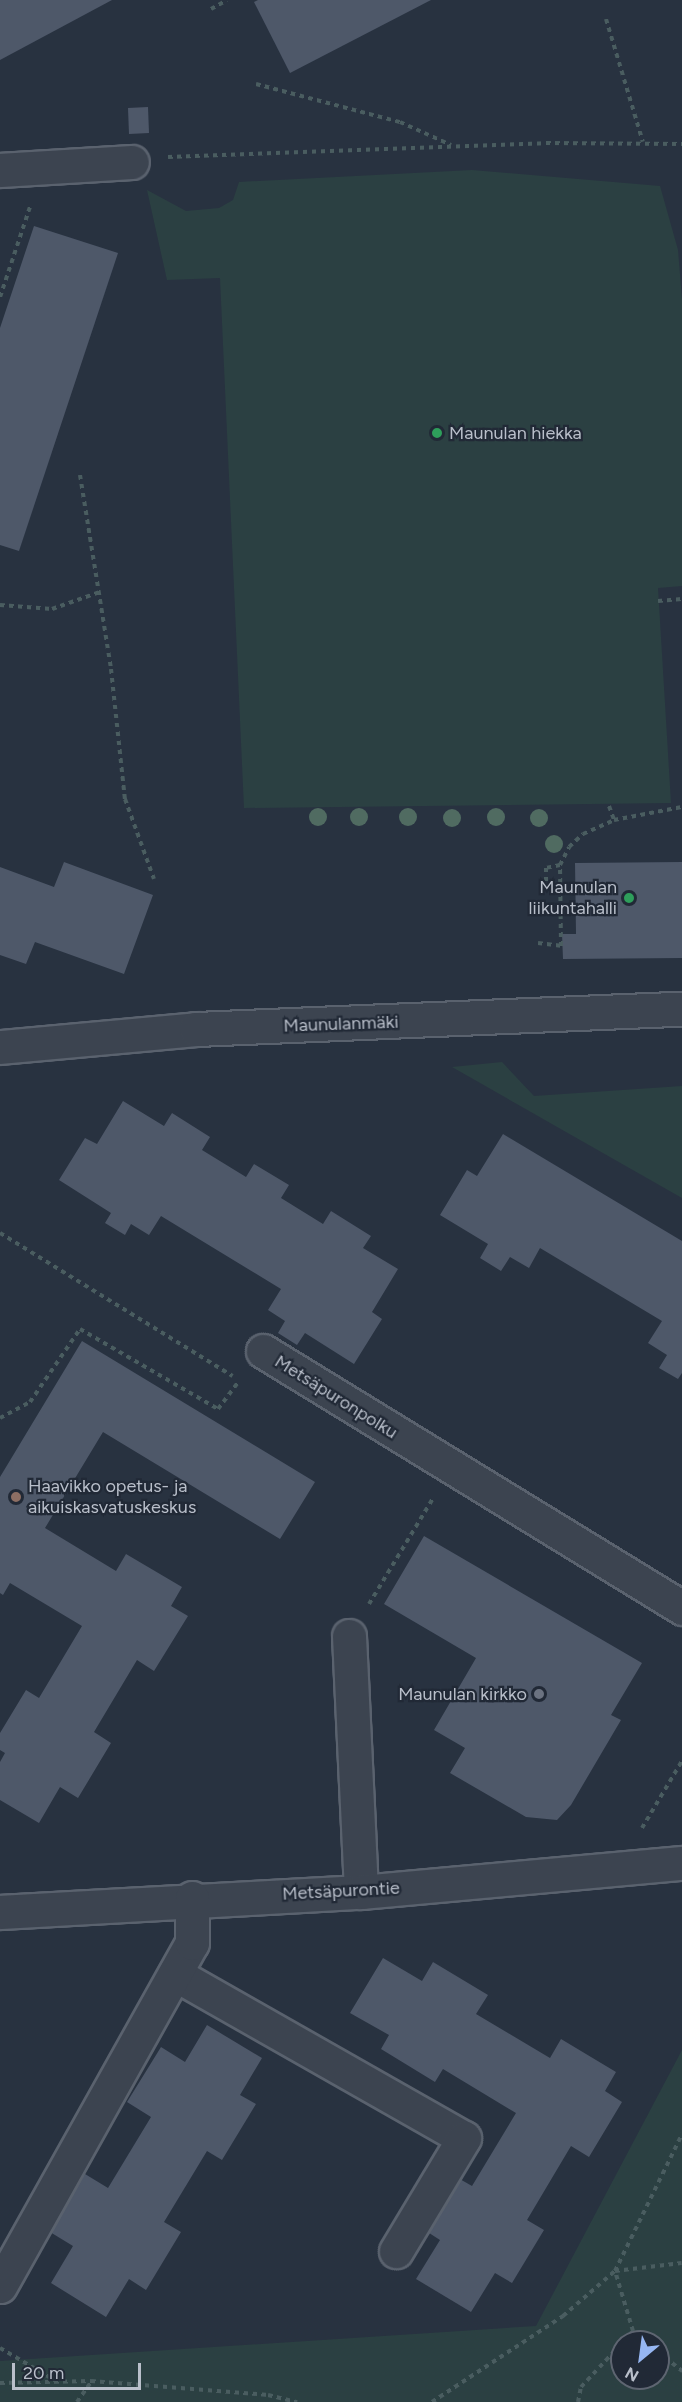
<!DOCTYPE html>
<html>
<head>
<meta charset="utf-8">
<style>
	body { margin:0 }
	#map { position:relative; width:682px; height:2402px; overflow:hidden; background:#283240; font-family:Figtree,sans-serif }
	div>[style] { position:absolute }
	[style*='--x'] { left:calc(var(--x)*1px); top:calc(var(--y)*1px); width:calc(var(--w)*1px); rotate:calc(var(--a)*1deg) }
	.green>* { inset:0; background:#2b4042 }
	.building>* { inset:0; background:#4e5869 }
	.path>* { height:4px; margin-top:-2px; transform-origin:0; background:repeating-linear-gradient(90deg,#4a5d60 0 4.5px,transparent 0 9px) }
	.roads { filter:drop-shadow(2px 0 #5a626e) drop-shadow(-2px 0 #5a626e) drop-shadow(0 2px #5a626e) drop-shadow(0 -2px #5a626e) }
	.minor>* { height:33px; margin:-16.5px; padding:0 16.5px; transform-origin:16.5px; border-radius:16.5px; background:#3c4450 }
	.trees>* { width:18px; height:18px; margin:-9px; border-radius:50%; background:#506b61 }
	.dots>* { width:16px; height:16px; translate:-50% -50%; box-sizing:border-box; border:3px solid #212936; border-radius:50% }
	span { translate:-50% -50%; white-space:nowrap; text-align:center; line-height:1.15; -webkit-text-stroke:4.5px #212936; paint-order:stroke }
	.poi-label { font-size:18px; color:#b9bfca }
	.left { translate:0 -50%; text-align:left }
	.right { translate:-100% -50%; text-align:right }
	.street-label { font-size:18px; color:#b9bfca }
	.north { position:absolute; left:610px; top:2330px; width:60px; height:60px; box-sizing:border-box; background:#212936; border:2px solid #5e6571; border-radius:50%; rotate:209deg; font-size:16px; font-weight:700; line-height:24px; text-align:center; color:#b9bfca }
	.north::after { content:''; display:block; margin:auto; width:21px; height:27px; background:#96b6f2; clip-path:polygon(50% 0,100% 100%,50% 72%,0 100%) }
	.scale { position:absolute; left:12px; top:2363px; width:129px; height:27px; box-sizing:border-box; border:3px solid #b9bfca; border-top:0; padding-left:8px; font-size:18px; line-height:21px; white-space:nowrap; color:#b9bfca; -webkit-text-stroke:4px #212936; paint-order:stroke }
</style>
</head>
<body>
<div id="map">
	<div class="green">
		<div style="clip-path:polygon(472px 170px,660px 186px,678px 250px,682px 299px,682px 586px,658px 588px,671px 803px,244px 808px,220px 278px,167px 280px,147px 190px,186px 211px,219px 208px,233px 200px,239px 182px)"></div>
		<div style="clip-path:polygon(502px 1062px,534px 1096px,682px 1086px,682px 1198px,452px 1067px)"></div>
		<div style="clip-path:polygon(evenodd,682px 2050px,682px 2402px,0 2402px,0 2361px,536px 2326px,682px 2050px,622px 2342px,658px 2342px,658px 2378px,622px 2378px,622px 2342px)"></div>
	</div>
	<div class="building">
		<div style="clip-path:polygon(0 0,112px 0,0 60px)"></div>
		<div style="clip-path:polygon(258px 0,431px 0,290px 73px,254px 2px)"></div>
		<div style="clip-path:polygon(148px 107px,149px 133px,129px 134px,128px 108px)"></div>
		<div style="clip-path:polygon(34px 226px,118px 253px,19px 551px,0 545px,0 328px)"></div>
		<div style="clip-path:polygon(64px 862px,153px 895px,124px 974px,35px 942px,26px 964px,0 955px,0 867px,54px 887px)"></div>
		<div style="clip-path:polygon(682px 862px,682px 958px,563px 959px,562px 934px,576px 934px,575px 863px)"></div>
		<div style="clip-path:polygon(123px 1101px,164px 1126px,172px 1113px,210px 1137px,202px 1150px,246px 1177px,254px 1164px,289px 1185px,281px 1198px,323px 1224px,331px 1211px,371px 1236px,363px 1248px,398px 1269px,372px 1312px,382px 1319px,354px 1364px,305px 1333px,297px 1345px,278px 1333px,285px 1321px,268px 1310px,281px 1289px,161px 1216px,149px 1235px,131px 1224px,125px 1235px,105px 1223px,111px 1213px,59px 1180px,85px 1138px,97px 1144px)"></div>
		<div style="clip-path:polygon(503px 1134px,682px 1241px,682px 1373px,678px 1379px,659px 1368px,667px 1355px,648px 1343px,662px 1321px,540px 1248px,529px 1268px,510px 1257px,501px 1271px,480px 1258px,488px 1244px,440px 1215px,467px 1170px,477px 1176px)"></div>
		<div style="clip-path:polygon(82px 1341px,315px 1482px,280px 1539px,103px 1432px,45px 1528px,116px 1571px,126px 1554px,182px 1587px,171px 1606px,188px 1616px,154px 1671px,137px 1660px,94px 1732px,111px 1743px,78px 1798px,60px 1787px,39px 1823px,0 1800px,0 1762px,5px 1753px,0 1750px,0 1733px,26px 1690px,39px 1698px,82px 1626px,10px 1583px,3px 1595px,0 1593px,0 1477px)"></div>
		<div style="clip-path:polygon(424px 1536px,642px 1663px,611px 1715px,621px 1720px,571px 1805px,557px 1820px,526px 1817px,450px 1773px,465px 1748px,434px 1730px,476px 1658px,384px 1604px)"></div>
		<div style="clip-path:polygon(383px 1958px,422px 1981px,433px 1962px,488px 1995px,476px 2014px,550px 2058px,561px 2039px,616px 2072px,605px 2091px,622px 2102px,589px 2157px,571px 2146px,527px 2220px,544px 2230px,512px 2283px,495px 2273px,471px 2312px,416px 2279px,440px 2240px,426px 2231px,458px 2178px,472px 2186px,516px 2113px,443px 2069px,435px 2082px,381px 2049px,389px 2035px,350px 2013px)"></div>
		<div style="clip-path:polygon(207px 2025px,262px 2058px,240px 2095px,256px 2104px,222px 2160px,207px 2151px,164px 2222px,181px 2232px,146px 2290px,129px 2279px,106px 2317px,51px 2283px,73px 2246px,50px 2232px,85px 2174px,108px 2188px,151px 2117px,127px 2102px,161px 2047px,185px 2062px)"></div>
	</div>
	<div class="path">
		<div style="--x:211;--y:9;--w:18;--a:-29"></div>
		<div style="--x:606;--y:19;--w:128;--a:73.3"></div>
		<div style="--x:256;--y:84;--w:149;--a:14.8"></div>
		<div style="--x:400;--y:122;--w:56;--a:24.3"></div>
		<div style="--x:168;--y:157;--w:378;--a:-2.1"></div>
		<div style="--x:546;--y:143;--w:136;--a:0.4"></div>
		<div style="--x:0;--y:297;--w:95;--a:-71.6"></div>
		<div style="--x:80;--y:475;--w:196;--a:80.9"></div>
		<div style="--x:111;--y:669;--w:131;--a:83.9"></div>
		<div style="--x:125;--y:799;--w:85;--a:70.1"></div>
		<div style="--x:658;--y:601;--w:24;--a:-5"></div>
		<div style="--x:0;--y:605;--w:52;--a:4.4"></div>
		<div style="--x:52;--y:609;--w:51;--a:-19.5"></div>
		<div style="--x:609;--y:806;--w:15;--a:70"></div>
		<div style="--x:560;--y:865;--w:20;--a:-63"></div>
		<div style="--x:569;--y:847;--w:19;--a:-43"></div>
		<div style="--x:583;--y:834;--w:34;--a:-24"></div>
		<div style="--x:614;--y:820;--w:69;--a:-10.8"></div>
		<div style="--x:538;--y:943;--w:23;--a:7"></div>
		<div style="--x:561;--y:946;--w:81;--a:-90.7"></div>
		<div style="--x:560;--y:865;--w:14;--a:168"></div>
		<div style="--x:546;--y:868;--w:15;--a:90"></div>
		<div style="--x:0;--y:1233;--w:273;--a:31.6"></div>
		<div style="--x:0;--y:1418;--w:34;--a:-28"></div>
		<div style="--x:30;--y:1402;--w:88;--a:-55.6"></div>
		<div style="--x:80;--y:1329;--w:160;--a:30.1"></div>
		<div style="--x:218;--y:1409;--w:35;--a:-53"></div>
		<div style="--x:369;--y:1604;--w:122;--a:-58.8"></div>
		<div style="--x:642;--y:1828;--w:78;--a:-59.2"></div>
		<div style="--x:623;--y:2342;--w:15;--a:-48"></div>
		<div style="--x:646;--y:2342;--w:17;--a:-140"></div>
		<div style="--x:633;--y:2331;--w:63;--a:-106.7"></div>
		<div style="--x:615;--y:2271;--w:67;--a:-6.8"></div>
		<div style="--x:0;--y:2348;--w:65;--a:30.5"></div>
		<div style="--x:658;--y:2352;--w:31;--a:38"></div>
		<div style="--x:0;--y:2383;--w:91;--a:-1.3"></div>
		<div style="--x:91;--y:2381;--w:178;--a:4.5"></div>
		<div style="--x:268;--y:2395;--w:30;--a:14"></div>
		<div style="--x:77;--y:2402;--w:24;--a:-55"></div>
		<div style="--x:432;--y:2402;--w:157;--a:-33.3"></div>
		<div style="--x:563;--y:2316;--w:69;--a:-40.9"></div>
		<div style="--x:615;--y:2271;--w:153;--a:-63.9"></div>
		<div style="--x:578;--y:2402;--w:15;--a:-79"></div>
		<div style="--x:581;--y:2387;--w:60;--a:-47"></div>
	</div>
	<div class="roads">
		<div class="minor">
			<div style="--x:0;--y:170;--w:132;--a:-3.5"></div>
			<div style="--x:0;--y:1047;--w:197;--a:-5.2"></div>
			<div style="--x:196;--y:1029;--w:486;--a:-2.4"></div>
			<div style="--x:263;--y:1351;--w:492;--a:31.5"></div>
			<div style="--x:349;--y:1636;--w:256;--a:87.3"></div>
			<div style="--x:0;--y:1912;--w:362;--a:-3.2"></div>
			<div style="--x:361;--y:1892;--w:322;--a:-5.2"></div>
			<div style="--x:175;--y:1974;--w:332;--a:29.6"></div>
			<div style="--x:464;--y:2138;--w:132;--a:121"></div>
			<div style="--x:0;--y:2286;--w:393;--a:-60.8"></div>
			<div style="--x:192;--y:1943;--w:45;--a:-90"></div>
		</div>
	</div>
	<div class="trees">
		<div style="left:318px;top:817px"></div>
		<div style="left:359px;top:817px"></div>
		<div style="left:408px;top:817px"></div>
		<div style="left:496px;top:817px"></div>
		<div style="left:452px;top:818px"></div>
		<div style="left:539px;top:818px"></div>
		<div style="left:554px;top:844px"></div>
	</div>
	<div class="dots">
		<div style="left:437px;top:433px;background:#2e9e5b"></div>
		<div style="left:629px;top:898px;background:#2e9e5b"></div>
		<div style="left:16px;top:1497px;background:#8d6e63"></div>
		<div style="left:539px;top:1694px;background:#6b7280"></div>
	</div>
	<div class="poi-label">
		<span class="left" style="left:449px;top:433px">Maunulan hiekka</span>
		<span class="right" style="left:617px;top:898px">Maunulan<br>liikuntahalli</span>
		<span class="left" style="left:28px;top:1497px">Haavikko opetus- ja<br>aikuiskasvatuskeskus</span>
		<span class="right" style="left:527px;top:1694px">Maunulan kirkko</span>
	</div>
	<div class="street-label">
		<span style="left:341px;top:1024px;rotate:-2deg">Maunulanmäki</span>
		<span style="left:336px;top:1397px;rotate:32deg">Metsäpuronpolku</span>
		<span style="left:341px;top:1891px;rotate:-3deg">Metsäpurontie</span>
	</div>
	<div class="north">N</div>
	<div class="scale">20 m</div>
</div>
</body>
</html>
